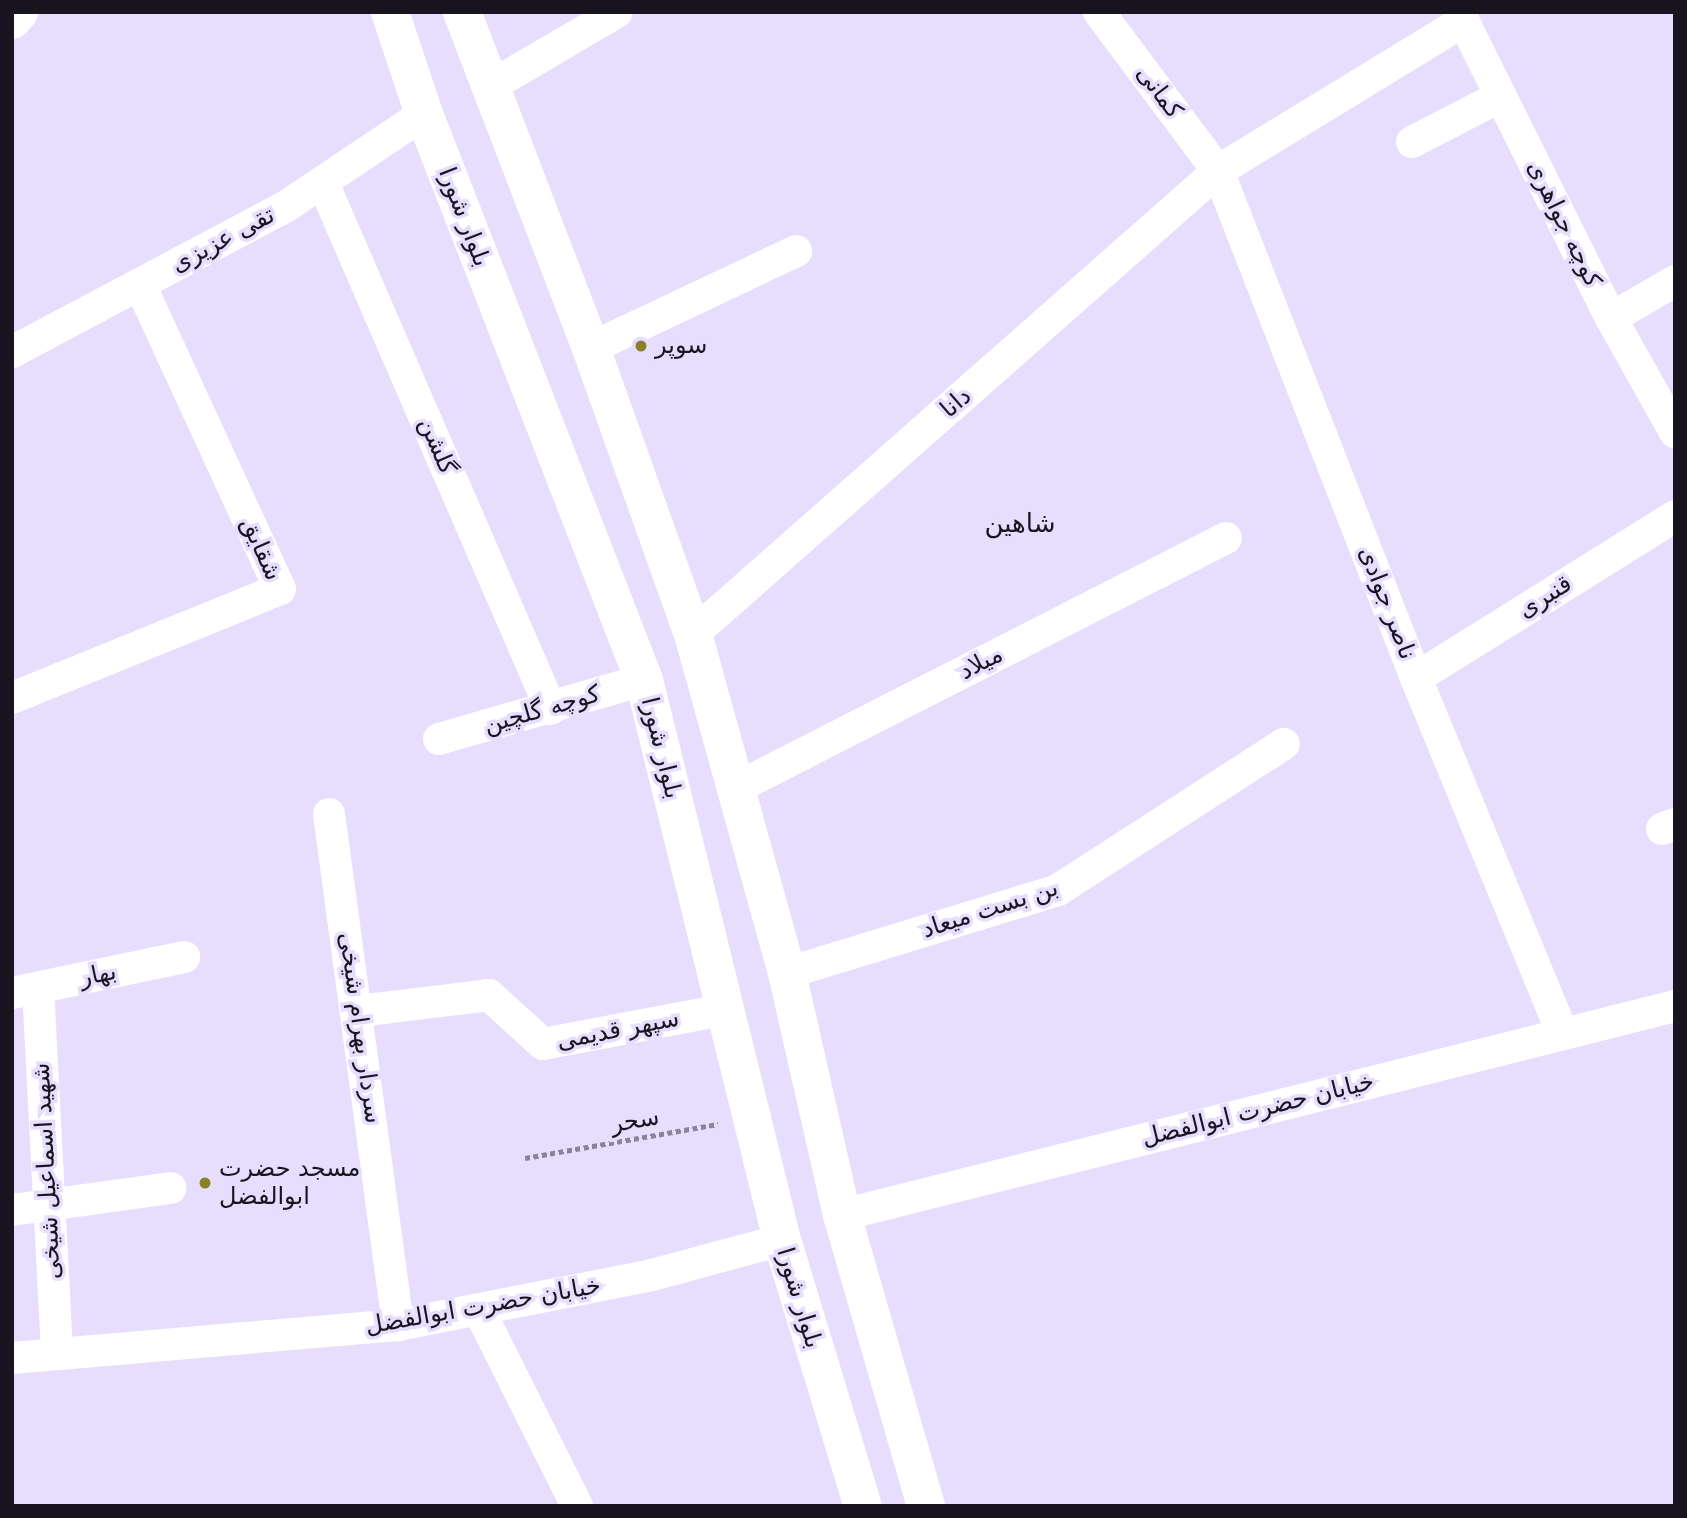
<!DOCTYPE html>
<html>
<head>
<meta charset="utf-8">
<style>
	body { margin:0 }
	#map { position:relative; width:1687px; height:1518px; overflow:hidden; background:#e7defe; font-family:"DejaVu Sans","Noto Sans Arabic",sans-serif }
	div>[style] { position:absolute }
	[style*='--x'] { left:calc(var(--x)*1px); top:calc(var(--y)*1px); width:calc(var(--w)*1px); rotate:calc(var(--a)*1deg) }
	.path>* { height:4.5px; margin-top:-2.25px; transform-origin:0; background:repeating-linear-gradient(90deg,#8a849a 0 5px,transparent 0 8.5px) }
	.minor>* { height:32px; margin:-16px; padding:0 16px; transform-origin:16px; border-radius:16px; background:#fff }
	.major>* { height:38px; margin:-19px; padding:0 19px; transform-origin:19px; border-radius:19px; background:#fff }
	.dots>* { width:19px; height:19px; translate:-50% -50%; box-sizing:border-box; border:4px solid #e7defe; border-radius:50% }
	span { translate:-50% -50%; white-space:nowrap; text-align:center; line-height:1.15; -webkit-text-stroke:7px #e7defe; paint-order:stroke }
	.street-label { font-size:24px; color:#181520 }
	.poi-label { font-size:24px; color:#181520 }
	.left { translate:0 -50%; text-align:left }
	.neighbourhood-label { font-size:26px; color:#181520 }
	.frame { position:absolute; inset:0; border:14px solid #181520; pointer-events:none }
</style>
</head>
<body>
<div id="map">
	<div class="path">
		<div style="--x:525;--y:1158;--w:196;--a:-10"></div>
	</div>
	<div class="minor">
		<div style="--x:1099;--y:12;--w:199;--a:53.2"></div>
		<div style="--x:1218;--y:171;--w:544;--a:68.67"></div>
		<div style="--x:1416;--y:678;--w:384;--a:67.6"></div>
		<div style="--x:1459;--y:12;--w:342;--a:63.6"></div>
		<div style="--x:1611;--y:318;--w:131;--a:60.7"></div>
		<div style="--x:489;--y:87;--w:148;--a:-30.4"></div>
		<div style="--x:1412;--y:142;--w:100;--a:-27.3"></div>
		<div style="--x:323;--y:183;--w:573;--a:66.57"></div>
		<div style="--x:1611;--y:318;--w:74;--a:-30"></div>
		<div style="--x:591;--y:348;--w:227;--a:-25.3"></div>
		<div style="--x:12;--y:352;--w:313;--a:-28"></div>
		<div style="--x:288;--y:205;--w:164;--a:-33.8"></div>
		<div style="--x:693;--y:634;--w:700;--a:-41.41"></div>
		<div style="--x:1218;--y:171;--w:288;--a:-31.4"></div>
		<div style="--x:1416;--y:678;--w:305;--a:-32"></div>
		<div style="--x:12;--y:698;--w:289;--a:-22.1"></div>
		<div style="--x:280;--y:589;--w:336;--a:-114.7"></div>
		<div style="--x:439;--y:739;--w:213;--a:-16.1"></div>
		<div style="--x:736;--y:788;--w:550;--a:-27.03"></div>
		<div style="--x:329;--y:814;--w:516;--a:82.31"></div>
		<div style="--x:1662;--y:829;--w:14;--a:-21"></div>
		<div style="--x:787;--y:973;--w:283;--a:-17"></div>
		<div style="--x:1058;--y:890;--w:269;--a:-32.9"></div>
		<div style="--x:38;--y:988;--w:365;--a:87"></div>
		<div style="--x:12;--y:993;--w:176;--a:-11.8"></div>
		<div style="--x:359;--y:1011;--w:131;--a:-7"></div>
		<div style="--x:489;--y:995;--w:73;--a:42.2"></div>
		<div style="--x:543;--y:1044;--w:188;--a:-10.7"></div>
		<div style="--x:12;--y:1210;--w:160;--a:-7.9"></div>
		<div style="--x:842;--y:1215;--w:859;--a:-14.08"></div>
		<div style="--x:479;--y:1310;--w:219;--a:63.4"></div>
		<div style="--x:12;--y:1358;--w:387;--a:-4.9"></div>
		<div style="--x:398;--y:1325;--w:259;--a:-11.1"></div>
		<div style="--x:652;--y:1275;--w:135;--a:-15.1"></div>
	</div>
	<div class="major">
		<div style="--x:390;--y:12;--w:108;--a:71.6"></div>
		<div style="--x:424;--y:114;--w:607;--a:68.76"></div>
		<div style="--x:644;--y:680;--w:577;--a:76.16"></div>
		<div style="--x:782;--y:1240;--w:278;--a:73.1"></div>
		<div style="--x:462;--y:12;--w:360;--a:69"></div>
		<div style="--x:591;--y:348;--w:304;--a:70.4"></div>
		<div style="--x:693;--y:634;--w:352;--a:74.5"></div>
		<div style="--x:787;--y:973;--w:248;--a:77.2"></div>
		<div style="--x:842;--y:1215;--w:303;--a:73.9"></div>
		<div style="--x:12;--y:20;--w:11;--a:-49"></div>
	</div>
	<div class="dots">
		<div style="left:641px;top:346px;background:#898027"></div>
		<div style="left:205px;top:1183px;background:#898027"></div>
	</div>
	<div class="street-label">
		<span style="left:1159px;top:92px;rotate:53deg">کمانی</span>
		<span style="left:464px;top:217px;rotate:69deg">بلوار شورا</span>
		<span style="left:1564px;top:224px;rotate:64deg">کوچه جواهری</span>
		<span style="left:223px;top:240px;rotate:-28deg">تقی عزیزی</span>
		<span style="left:956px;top:403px;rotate:-41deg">دانا</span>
		<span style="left:437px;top:446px;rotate:67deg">گلشن</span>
		<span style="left:261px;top:549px;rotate:66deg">شقایق</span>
		<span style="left:1545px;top:597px;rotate:-32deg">قنبری</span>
		<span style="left:1387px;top:603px;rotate:69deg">ناصر جوادی</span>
		<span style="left:981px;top:663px;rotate:-27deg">میلاد</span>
		<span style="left:542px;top:710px;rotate:-16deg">کوچه گلچین</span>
		<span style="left:661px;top:748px;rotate:76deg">بلوار شورا</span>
		<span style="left:990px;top:909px;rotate:-18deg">بن بست میعاد</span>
		<span style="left:98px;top:975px;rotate:-12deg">بهار</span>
		<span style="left:360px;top:1028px;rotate:82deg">سردار بهرام شیخی</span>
		<span style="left:618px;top:1030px;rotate:-11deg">سپهر قدیمی</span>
		<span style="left:1258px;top:1110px;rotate:-14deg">خیابان حضرت ابوالفضل</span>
		<span style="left:635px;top:1121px;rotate:-10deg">سحر</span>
		<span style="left:47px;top:1171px;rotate:-93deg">شهید اسماعیل شیخی</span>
		<span style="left:799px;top:1298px;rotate:73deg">بلوار شورا</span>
		<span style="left:483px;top:1306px;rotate:-10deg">خیابان حضرت ابوالفضل</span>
	</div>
	<div class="poi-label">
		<span class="left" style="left:655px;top:346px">سوپر</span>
		<span class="left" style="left:219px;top:1183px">مسجد حضرت<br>ابوالفضل</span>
	</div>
	<div class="neighbourhood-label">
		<span style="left:1020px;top:524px">شاهین</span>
	</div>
	<div class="frame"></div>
</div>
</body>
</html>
